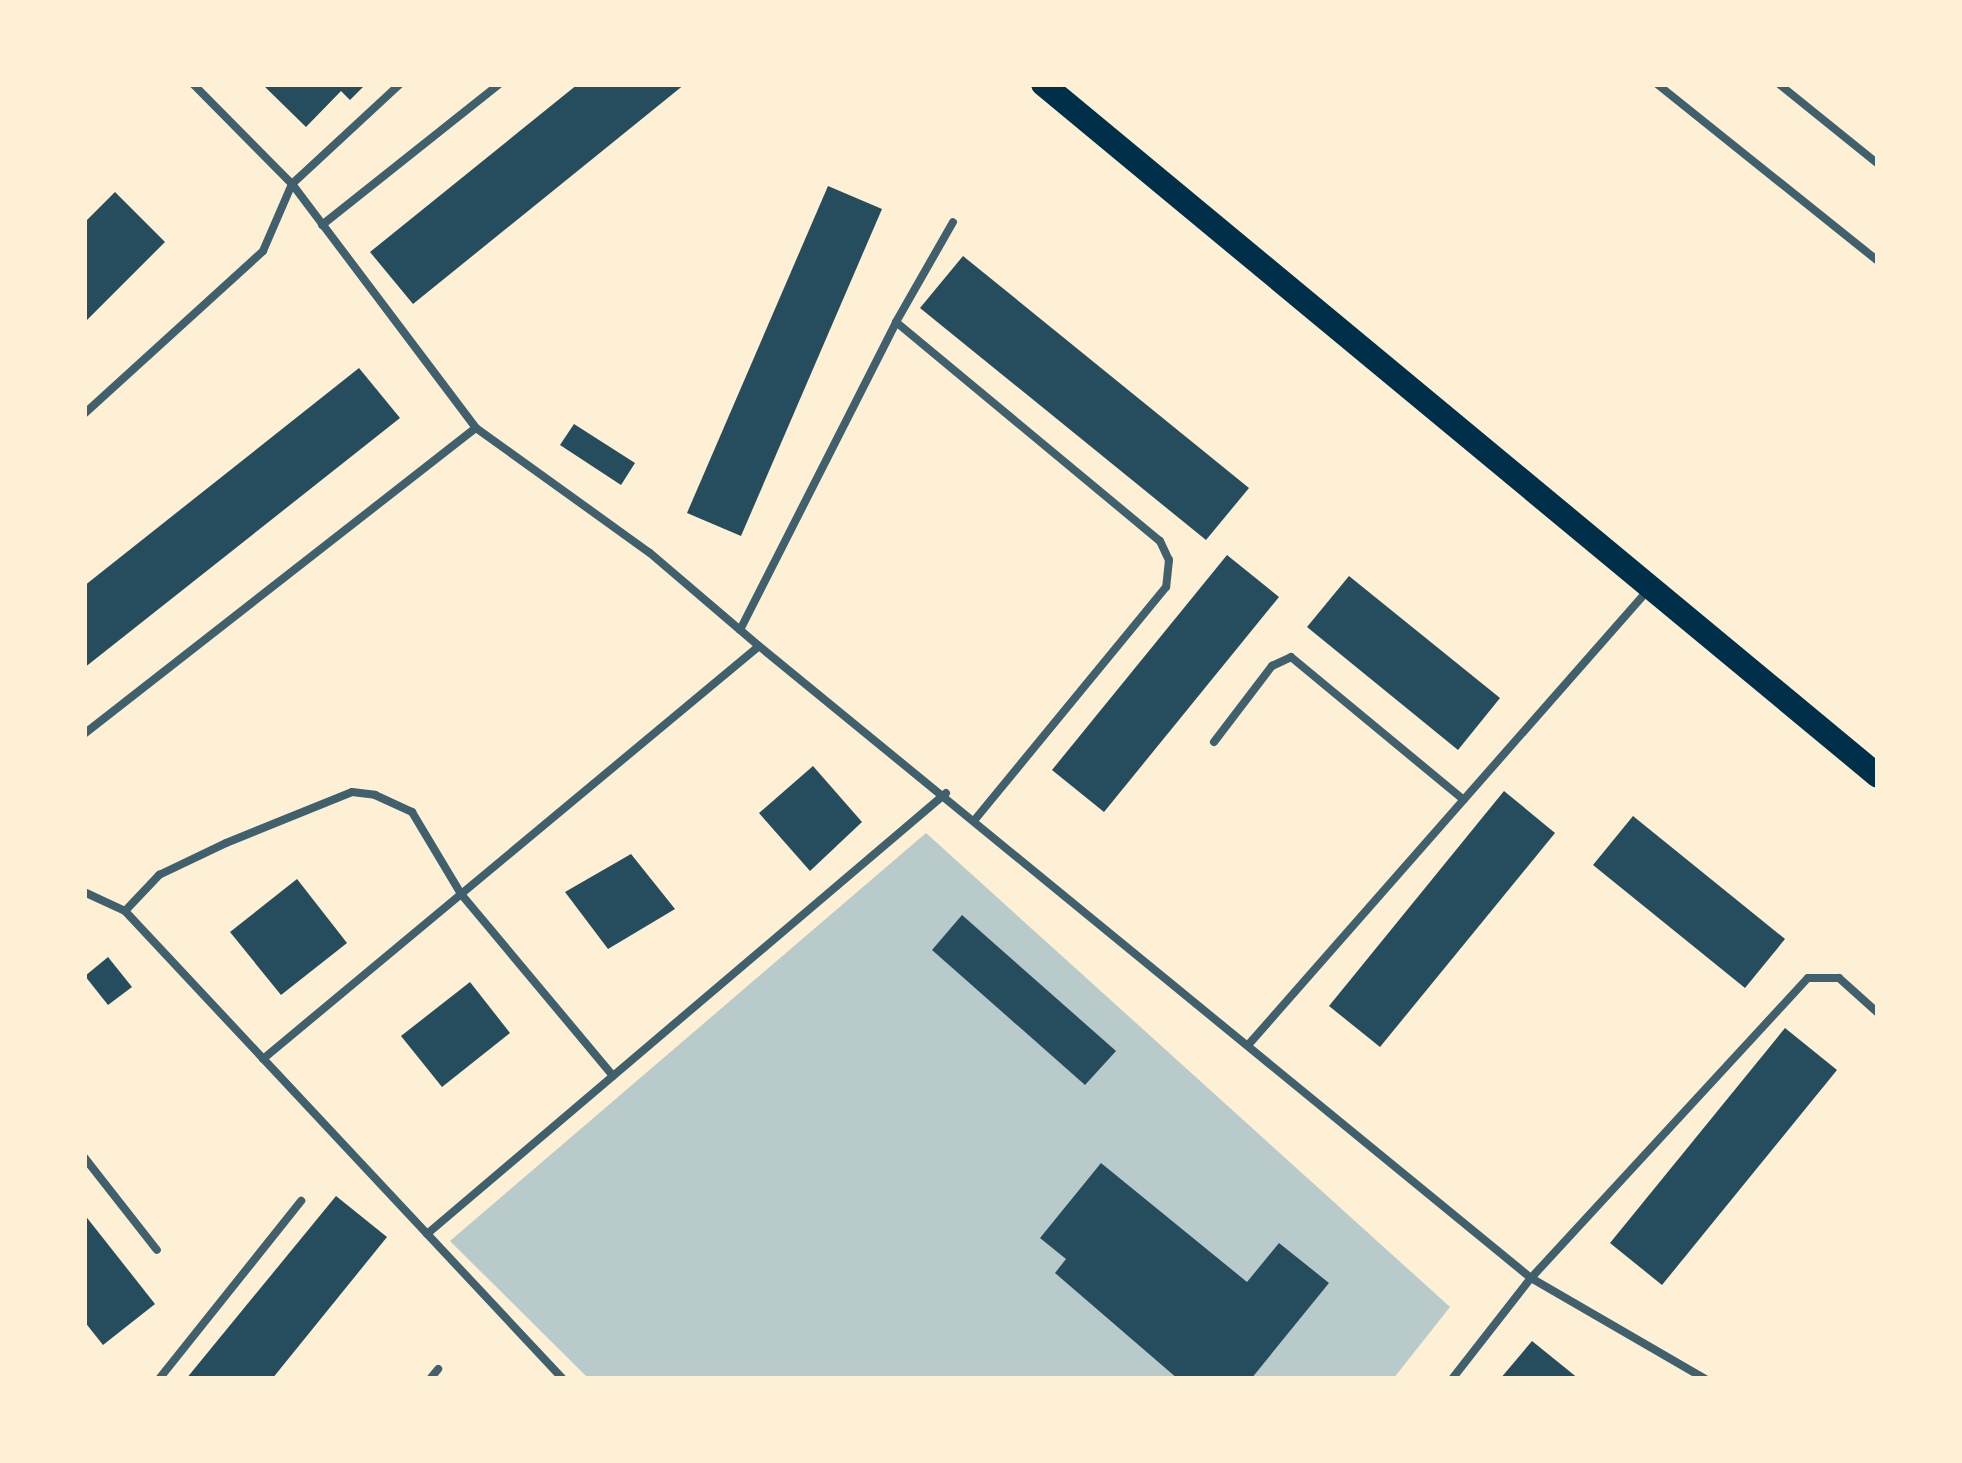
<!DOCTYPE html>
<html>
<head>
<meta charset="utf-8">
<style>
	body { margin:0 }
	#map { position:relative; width:1962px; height:1463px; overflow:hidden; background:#fdf0d5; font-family:"DejaVu Sans",sans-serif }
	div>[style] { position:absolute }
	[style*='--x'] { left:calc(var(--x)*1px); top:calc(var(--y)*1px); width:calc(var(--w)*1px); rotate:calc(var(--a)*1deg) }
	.green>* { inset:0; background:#b9caca }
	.building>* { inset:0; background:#264d5e }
	.service>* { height:8px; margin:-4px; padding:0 4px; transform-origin:4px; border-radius:4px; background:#3f606c }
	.trunk>* { height:24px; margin:-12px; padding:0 12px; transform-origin:12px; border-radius:12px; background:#003049 }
	span { translate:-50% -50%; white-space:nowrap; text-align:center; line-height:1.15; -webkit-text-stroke:9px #fdf0d5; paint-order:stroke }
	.frame { position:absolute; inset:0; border:87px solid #fdf0d5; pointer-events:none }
</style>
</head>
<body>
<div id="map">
	<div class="green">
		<div style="clip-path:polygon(926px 833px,1450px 1307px,1393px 1379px,589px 1379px,450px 1241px)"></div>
	</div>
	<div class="building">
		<div style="clip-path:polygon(262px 84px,366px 84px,350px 100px,341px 91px,306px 127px)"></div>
		<div style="clip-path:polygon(578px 84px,685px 84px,413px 304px,370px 252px)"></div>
		<div style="clip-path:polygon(828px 186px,882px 209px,741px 536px,687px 513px)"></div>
		<div style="clip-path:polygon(115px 192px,165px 242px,84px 323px,84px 223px)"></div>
		<div style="clip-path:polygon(963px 256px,1249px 488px,1206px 540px,920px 308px)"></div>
		<div style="clip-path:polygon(359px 368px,400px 418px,84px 668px,84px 586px)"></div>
		<div style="clip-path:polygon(574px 424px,635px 463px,621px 485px,560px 445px)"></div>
		<div style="clip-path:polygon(1227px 555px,1279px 597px,1104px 812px,1052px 770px)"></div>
		<div style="clip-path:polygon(1349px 576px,1500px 698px,1458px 750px,1307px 627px)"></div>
		<div style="clip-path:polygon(813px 766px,862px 822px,810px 871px,759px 813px)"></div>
		<div style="clip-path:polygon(1504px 791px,1555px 833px,1380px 1047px,1329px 1006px)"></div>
		<div style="clip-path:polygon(1633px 816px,1785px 939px,1745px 988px,1593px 865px)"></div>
		<div style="clip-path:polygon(631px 854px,675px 909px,608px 949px,565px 892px)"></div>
		<div style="clip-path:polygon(297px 879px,347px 943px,281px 995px,230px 932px)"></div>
		<div style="clip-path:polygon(962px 915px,1116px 1051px,1085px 1085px,932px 950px)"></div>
		<div style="clip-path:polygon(108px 957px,132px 987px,108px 1005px,85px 976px)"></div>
		<div style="clip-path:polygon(470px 982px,510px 1033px,442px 1087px,401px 1036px)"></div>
		<div style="clip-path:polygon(1785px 1028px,1837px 1070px,1662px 1285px,1610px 1243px)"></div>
		<div style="clip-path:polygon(1101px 1163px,1247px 1282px,1279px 1243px,1329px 1283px,1251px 1379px,1178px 1379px,1055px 1273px,1066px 1259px,1040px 1238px)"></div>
		<div style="clip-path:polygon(336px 1196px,387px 1237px,272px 1379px,186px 1379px)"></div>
		<div style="clip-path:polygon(84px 1214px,155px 1304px,103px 1345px,84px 1321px)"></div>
		<div style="clip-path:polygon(1532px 1341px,1579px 1379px,1500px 1379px)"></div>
	</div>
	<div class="service">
		<div style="--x:1657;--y:84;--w:283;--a:38.7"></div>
		<div style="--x:1779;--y:84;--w:127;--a:38.9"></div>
		<div style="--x:322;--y:225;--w:226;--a:-38.5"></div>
		<div style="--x:896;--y:322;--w:115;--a:-60.3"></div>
		<div style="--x:84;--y:414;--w:242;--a:-42.3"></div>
		<div style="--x:263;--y:251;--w:73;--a:-66.6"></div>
		<div style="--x:292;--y:184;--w:147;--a:-42.8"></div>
		<div style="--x:476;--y:428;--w:214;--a:35.7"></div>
		<div style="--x:650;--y:553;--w:143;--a:40.5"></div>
		<div style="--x:740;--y:630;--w:345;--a:-63.1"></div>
		<div style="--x:896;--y:322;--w:343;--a:39.7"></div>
		<div style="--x:1160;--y:541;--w:21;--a:65"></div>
		<div style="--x:1169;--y:560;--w:27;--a:96"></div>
		<div style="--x:1166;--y:587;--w:299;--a:129.4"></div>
		<div style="--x:84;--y:734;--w:497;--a:-38"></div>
		<div style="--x:476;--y:428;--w:306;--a:-127"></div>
		<div style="--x:292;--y:184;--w:141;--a:-134.7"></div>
		<div style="--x:1214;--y:742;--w:96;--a:-52.7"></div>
		<div style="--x:1272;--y:666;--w:21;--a:-25"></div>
		<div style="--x:1291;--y:657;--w:224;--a:39.6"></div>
		<div style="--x:84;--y:892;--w:45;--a:24.9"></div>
		<div style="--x:125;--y:911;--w:641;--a:46.9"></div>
		<div style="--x:125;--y:911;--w:50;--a:-46.6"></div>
		<div style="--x:159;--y:875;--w:74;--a:-25.5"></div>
		<div style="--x:226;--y:843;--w:136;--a:-22"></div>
		<div style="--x:352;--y:792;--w:23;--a:7"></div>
		<div style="--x:375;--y:795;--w:41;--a:24.7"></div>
		<div style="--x:412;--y:812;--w:96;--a:59.1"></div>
		<div style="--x:461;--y:894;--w:237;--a:50.1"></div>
		<div style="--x:1249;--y:1044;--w:604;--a:-48.69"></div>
		<div style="--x:263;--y:1059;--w:645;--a:-39.78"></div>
		<div style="--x:759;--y:646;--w:998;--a:39.31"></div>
		<div style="--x:1531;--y:1278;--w:201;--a:30.1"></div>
		<div style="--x:84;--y:1157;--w:118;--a:51.9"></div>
		<div style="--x:427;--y:1234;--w:681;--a:-40.35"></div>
		<div style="--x:159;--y:1379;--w:228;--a:-51.4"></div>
		<div style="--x:430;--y:1379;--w:13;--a:-51"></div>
		<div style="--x:1452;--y:1379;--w:128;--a:-52"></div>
		<div style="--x:1531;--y:1278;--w:408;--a:-47.3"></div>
		<div style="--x:1808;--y:978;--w:31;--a:0"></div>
		<div style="--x:1839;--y:978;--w:52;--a:41.9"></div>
	</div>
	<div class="trunk">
		<div style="--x:1043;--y:84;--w:1084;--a:39.65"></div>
	</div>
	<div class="frame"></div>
</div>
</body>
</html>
